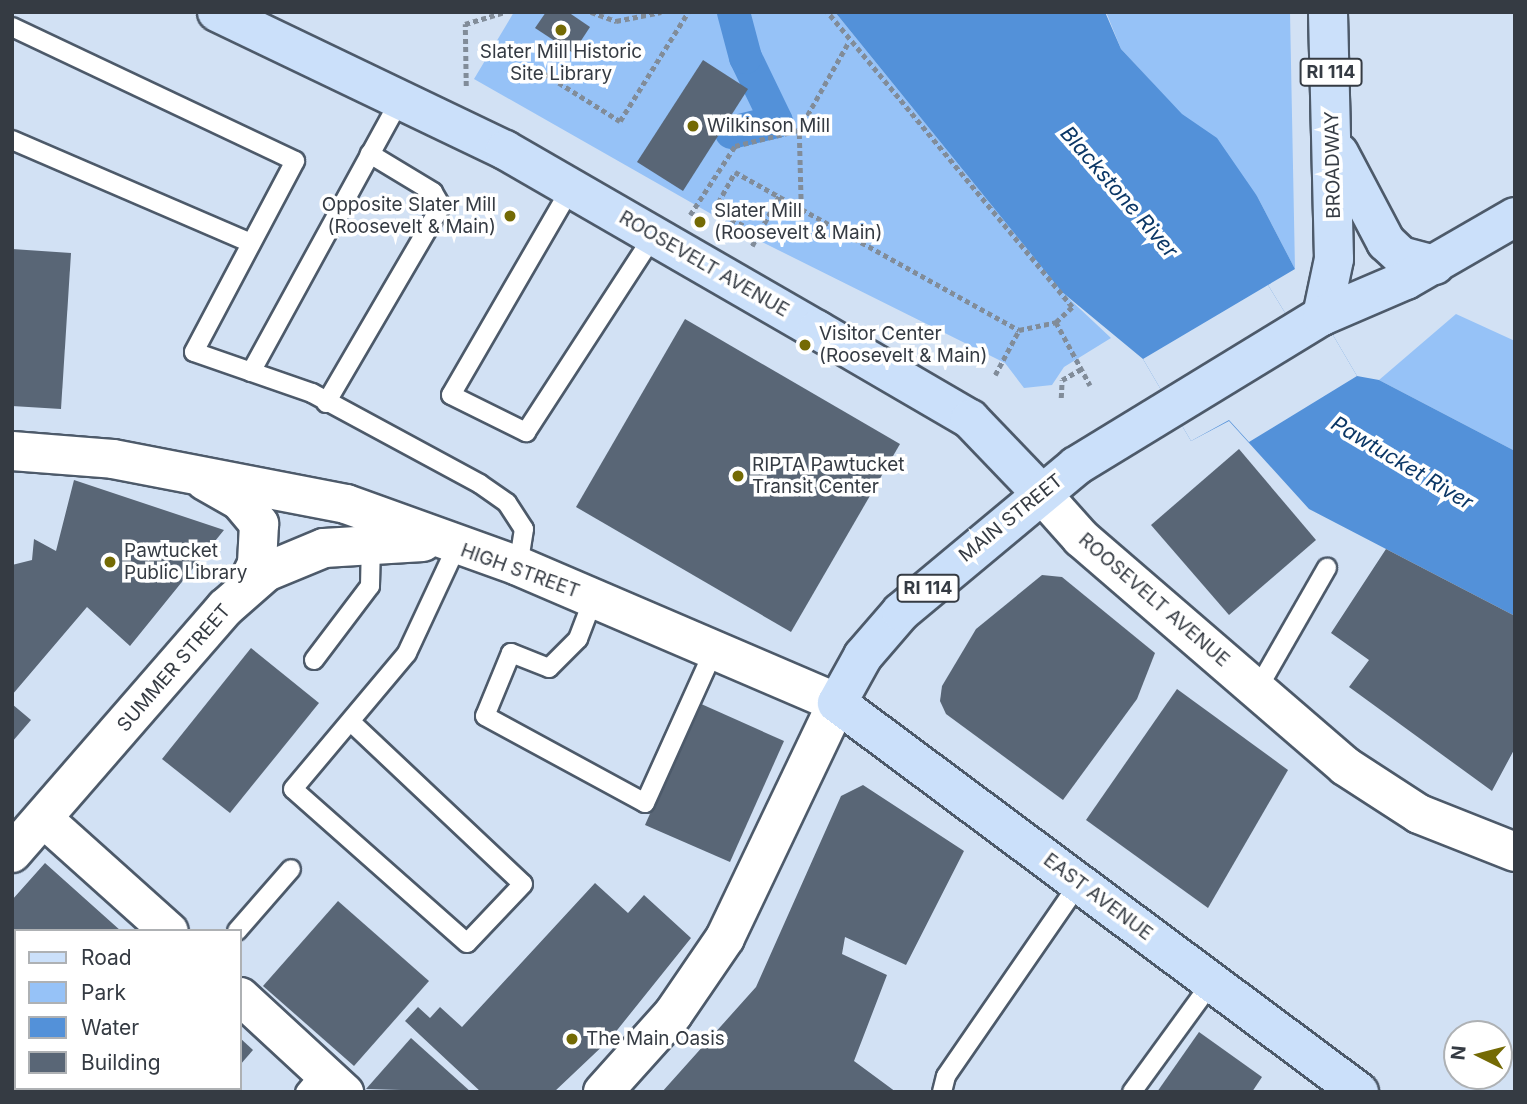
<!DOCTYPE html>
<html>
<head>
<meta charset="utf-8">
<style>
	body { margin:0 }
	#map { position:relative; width:1527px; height:1104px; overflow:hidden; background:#d2e1f4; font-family:Inter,sans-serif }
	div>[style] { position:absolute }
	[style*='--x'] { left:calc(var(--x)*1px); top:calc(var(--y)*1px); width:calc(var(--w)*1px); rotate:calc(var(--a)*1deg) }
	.green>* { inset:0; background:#96c2f7 }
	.water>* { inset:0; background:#5391d9 }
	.pier>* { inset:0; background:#d2e1f4 }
	.canal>* { height:33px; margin:-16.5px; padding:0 16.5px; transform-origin:16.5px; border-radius:16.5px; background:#5391d9 }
	.building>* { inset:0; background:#596676 }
	.path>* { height:4.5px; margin-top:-2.25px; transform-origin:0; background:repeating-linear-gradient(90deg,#818c99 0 5px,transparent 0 8.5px) }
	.roads { filter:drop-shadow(2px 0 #4d5a6a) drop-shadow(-2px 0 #4d5a6a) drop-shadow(0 2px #4d5a6a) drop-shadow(0 -2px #4d5a6a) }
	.service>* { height:18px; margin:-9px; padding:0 9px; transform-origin:9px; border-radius:9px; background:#fff }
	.minor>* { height:37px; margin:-18.5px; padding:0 18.5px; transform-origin:18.5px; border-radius:18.5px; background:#fff }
	.secondary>* { height:38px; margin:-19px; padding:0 19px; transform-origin:19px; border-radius:19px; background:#fff }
	.primary>* { height:38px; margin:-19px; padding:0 19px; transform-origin:19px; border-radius:19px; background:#cbe0fa }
	.dots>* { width:19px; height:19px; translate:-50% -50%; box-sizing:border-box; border:4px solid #fff; border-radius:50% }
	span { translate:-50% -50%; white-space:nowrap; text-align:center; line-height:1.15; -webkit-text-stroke:7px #fff; paint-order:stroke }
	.shield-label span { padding:2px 5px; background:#fff; border:2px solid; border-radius:5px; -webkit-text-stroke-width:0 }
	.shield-label { font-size:18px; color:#353b43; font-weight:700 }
	.poi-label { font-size:19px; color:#353b43 }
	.left { translate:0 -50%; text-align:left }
	.right { translate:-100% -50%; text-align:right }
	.street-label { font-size:19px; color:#353b43 }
	.water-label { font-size:21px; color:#0b3766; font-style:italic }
	.frame { position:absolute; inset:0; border:14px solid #353b43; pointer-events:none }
	.legend { position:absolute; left:14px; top:929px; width:228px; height:161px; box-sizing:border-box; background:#fff; border:2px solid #aeb1b4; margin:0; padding:9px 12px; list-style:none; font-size:21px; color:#353b43 }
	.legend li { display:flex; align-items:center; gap:14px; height:35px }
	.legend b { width:35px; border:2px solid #aeb1b4 }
	.north { position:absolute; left:1443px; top:1020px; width:70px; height:70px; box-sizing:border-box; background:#fff; border:2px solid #aeb1b4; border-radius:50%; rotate:276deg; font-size:19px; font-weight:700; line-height:28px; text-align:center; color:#353b43 }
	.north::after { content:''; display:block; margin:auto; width:24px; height:32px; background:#746a04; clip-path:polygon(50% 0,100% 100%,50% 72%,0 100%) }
</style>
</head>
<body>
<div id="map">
	<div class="green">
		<div style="clip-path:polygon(514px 12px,835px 12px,1062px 292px,1111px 338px,1064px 367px,1052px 385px,1024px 388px,1005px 363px,750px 236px,474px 79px)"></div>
		<div style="clip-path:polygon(1106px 12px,1290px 12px,1295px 269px,1257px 196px,1121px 49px)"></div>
		<div style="clip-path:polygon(1456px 314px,1515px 341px,1515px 451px,1379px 380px)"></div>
	</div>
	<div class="water">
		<div style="clip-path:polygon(835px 12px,1105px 12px,1121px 49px,1182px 114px,1217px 138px,1257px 196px,1295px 269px,1268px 285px,1287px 316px,1313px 301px,1357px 376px,1379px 380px,1515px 451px,1515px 616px,1309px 509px,1229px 421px,1191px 441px,1143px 359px,1062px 292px)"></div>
	</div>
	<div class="pier">
		<div style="clip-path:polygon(1268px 285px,1287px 316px,1313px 301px,1357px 376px,1249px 442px,1229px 420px,1191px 441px,1143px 359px)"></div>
	</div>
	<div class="canal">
		<div style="--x:731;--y:132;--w:46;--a:-13.7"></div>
		<div style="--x:776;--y:121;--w:71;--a:-115.8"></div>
		<div style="--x:745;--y:57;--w:47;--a:-104.9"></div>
	</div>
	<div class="building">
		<div style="clip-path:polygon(546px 12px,568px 12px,590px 27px,573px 53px,535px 28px)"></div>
		<div style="clip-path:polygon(703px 60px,748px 89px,683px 191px,637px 162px)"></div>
		<div style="clip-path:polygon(12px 249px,71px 253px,61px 409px,12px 406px)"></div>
		<div style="clip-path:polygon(685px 319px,900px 444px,791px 632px,576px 507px)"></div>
		<div style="clip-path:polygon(1239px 449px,1316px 540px,1229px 615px,1151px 525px)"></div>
		<div style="clip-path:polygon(74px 480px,224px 530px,130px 646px,87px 607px,12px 695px,12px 565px,32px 560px,34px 539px,56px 551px)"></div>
		<div style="clip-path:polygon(1386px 549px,1515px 616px,1515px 748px,1492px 791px,1349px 687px,1369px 660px,1331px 633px)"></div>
		<div style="clip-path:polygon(1042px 575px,1062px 577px,1155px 653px,1137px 699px,1063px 800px,946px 714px,940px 701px,942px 686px,976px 629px)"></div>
		<div style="clip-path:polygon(251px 648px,319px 703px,230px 813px,162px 759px)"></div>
		<div style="clip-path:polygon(1177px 689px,1288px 770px,1208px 908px,1086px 820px)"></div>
		<div style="clip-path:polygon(699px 703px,784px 741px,730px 862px,645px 825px)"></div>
		<div style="clip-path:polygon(12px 704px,31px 720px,12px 742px)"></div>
		<div style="clip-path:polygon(863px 785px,964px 851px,906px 965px,845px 937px,842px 954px,887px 975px,854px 1061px,896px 1092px,662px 1092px,756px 987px,841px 796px)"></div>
		<div style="clip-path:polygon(45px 863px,121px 931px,16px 931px,16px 1064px,12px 900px)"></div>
		<div style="clip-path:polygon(595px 883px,628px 913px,644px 895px,691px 938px,610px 1039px,554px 1092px,481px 1092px,405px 1021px,418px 1007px,430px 1018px,440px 1007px,462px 1027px)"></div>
		<div style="clip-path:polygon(338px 901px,429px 981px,354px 1066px,263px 986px)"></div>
		<div style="clip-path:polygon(1199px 1032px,1262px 1077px,1252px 1092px,1157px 1092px)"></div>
		<div style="clip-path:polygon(240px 1038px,253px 1050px,240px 1065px)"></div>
		<div style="clip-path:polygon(411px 1038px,471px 1092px,366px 1089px)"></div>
		<div style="clip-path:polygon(74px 1088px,219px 1088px,215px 1092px)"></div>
	</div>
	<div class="path">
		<div style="--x:591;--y:12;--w:27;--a:20"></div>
		<div style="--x:616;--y:21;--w:46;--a:-11.3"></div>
		<div style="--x:537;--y:69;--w:98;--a:32.1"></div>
		<div style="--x:620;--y:121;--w:128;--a:-58"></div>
		<div style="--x:466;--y:86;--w:62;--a:-90.9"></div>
		<div style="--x:465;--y:24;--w:42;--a:-16.7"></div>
		<div style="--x:801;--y:207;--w:77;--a:-91.5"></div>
		<div style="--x:799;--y:130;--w:100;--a:-60.6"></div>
		<div style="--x:690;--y:215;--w:82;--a:-56.9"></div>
		<div style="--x:735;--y:146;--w:66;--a:-14"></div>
		<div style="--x:758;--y:234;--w:50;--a:-151.4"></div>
		<div style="--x:714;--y:210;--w:43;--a:-61.1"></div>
		<div style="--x:735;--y:172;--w:325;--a:29.1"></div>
		<div style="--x:1019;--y:330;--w:38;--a:-12"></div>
		<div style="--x:1056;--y:322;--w:22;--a:-43"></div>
		<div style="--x:1072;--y:307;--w:383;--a:-129.7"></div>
		<div style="--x:752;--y:246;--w:57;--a:-61.6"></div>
		<div style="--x:1056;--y:322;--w:72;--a:61.6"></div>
		<div style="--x:995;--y:375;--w:51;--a:-61.9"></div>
		<div style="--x:1061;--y:398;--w:18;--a:-87"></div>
		<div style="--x:1062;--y:380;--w:22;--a:-30"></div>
	</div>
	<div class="roads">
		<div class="service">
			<div style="--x:12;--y:27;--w:313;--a:25.3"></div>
			<div style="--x:295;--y:161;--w:216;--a:117.9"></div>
			<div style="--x:194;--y:352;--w:125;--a:19.2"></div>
			<div style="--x:312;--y:393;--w:191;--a:28.4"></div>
			<div style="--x:480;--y:484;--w:33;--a:35"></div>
			<div style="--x:507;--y:503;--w:31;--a:57"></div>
			<div style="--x:524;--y:529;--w:37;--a:99"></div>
			<div style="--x:12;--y:140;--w:260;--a:23.3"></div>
			<div style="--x:571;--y:188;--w:239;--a:120.1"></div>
			<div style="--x:451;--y:395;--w:84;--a:26.3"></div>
			<div style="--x:526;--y:432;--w:235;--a:-57"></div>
			<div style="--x:251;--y:372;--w:315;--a:-61.3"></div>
			<div style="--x:326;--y:403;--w:228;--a:-59.7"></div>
			<div style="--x:441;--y:206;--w:16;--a:-120"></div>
			<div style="--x:433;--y:192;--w:74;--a:-148.9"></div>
			<div style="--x:594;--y:597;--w:45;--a:110.9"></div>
			<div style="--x:578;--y:639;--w:41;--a:135"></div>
			<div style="--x:549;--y:668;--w:41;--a:-158.5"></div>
			<div style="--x:511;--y:653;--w:68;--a:112.4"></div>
			<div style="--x:485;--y:716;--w:182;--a:28.5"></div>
			<div style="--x:645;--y:803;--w:170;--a:-65.7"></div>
			<div style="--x:314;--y:660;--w:93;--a:-52.9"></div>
			<div style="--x:370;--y:586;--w:44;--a:-88.7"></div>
			<div style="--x:1257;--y:690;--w:141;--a:-60.2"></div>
			<div style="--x:351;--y:722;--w:236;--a:43.3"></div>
			<div style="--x:523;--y:884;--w:81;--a:133.5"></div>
			<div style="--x:467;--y:943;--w:232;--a:-138.5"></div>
			<div style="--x:293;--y:789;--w:177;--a:-50"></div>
			<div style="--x:407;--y:653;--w:116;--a:-65"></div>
			<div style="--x:237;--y:931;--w:82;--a:-48.9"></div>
			<div style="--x:305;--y:1092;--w:26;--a:-50"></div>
			<div style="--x:942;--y:1092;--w:16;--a:-76"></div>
			<div style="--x:946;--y:1076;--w:234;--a:-55.4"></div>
			<div style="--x:1132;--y:1092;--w:136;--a:-54"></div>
		</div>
		<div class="minor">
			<div style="--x:43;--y:818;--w:169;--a:41.9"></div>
			<div style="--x:240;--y:996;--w:142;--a:42.7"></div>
		</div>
		<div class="secondary">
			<div style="--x:12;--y:451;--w:101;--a:4.5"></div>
			<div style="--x:113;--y:459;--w:237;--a:10.9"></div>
			<div style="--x:346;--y:504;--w:183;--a:19.8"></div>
			<div style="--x:518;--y:566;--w:347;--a:23.2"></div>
			<div style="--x:837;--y:703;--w:260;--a:115.5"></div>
			<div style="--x:725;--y:938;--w:92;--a:124.4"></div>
			<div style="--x:673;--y:1014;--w:105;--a:131.9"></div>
			<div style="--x:205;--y:481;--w:40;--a:29.7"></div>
			<div style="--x:240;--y:501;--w:30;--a:50"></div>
			<div style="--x:259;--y:524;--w:40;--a:92.9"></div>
			<div style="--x:257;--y:564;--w:25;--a:116"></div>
			<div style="--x:1040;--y:492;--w:62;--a:48.3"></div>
			<div style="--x:1081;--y:538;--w:349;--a:40.8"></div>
			<div style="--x:1345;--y:766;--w:88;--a:33"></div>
			<div style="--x:1419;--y:814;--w:103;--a:21.6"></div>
			<div style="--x:12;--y:853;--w:325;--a:-49"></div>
			<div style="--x:225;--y:608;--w:55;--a:-41.3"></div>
			<div style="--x:266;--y:572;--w:63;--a:-22.5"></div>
			<div style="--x:324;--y:548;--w:99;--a:-3.5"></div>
		</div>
		<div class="primary">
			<div style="--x:217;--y:12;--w:319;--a:25.6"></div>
			<div style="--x:505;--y:150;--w:360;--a:30"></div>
			<div style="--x:817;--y:330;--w:177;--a:30.2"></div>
			<div style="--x:970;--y:419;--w:101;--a:46.2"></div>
			<div style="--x:1339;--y:153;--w:101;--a:62.2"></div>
			<div style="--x:1386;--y:242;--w:21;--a:43"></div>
			<div style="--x:1401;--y:256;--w:35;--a:15"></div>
			<div style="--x:1322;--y:316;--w:58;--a:-78.1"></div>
			<div style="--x:1334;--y:259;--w:247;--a:-91.4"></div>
			<div style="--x:1359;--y:1092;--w:651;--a:-143.31"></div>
			<div style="--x:837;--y:703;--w:54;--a:-61"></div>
			<div style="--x:863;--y:656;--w:58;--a:-49.2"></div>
			<div style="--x:901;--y:612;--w:228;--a:-39.8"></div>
			<div style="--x:1076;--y:466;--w:288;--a:-31.4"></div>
			<div style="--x:1322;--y:316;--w:91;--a:-23.2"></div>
			<div style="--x:1406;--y:280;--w:126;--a:-30"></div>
		</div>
	</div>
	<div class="dots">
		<div style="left:561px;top:30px;background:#746a04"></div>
		<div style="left:693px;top:126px;background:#746a04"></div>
		<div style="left:510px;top:216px;background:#746a04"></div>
		<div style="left:700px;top:222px;background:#746a04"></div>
		<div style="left:805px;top:345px;background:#746a04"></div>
		<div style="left:738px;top:476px;background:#746a04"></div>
		<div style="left:110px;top:562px;background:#746a04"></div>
		<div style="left:572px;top:1039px;background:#746a04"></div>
	</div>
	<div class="shield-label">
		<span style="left:1331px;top:72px">RI 114</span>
		<span style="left:928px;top:588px">RI 114</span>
	</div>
	<div class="poi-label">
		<span style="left:561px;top:63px">Slater Mill Historic<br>Site Library</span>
		<span class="left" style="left:707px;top:126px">Wilkinson Mill</span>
		<span class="right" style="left:496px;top:216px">Opposite Slater Mill<br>(Roosevelt &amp; Main)</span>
		<span class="left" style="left:714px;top:222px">Slater Mill<br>(Roosevelt &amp; Main)</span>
		<span class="left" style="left:819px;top:345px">Visitor Center<br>(Roosevelt &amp; Main)</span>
		<span class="left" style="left:752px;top:476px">RIPTA Pawtucket<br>Transit Center</span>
		<span class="left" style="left:124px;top:562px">Pawtucket<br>Public Library</span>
		<span class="left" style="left:586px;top:1039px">The Main Oasis</span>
	</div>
	<div class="street-label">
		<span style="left:1333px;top:165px;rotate:-91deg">BROADWAY</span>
		<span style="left:704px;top:264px;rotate:30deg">ROOSEVELT AVENUE</span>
		<span style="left:1011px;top:518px;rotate:-39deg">MAIN STREET</span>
		<span style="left:520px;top:571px;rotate:20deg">HIGH STREET</span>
		<span style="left:1154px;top:600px;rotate:41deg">ROOSEVELT AVENUE</span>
		<span style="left:174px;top:668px;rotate:-49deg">SUMMER STREET</span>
		<span style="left:1098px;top:897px;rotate:37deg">EAST AVENUE</span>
	</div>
	<div class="water-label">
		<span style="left:1119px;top:192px;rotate:49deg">Blackstone River</span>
		<span style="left:1402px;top:463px;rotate:31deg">Pawtucket River</span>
	</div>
	<div class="frame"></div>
	<ul class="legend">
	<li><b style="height:9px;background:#cbe0fa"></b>Road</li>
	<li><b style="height:19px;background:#96c2f7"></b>Park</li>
	<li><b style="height:19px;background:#5391d9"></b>Water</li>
	<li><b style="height:19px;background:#596676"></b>Building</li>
	</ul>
	<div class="north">N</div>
</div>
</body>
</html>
